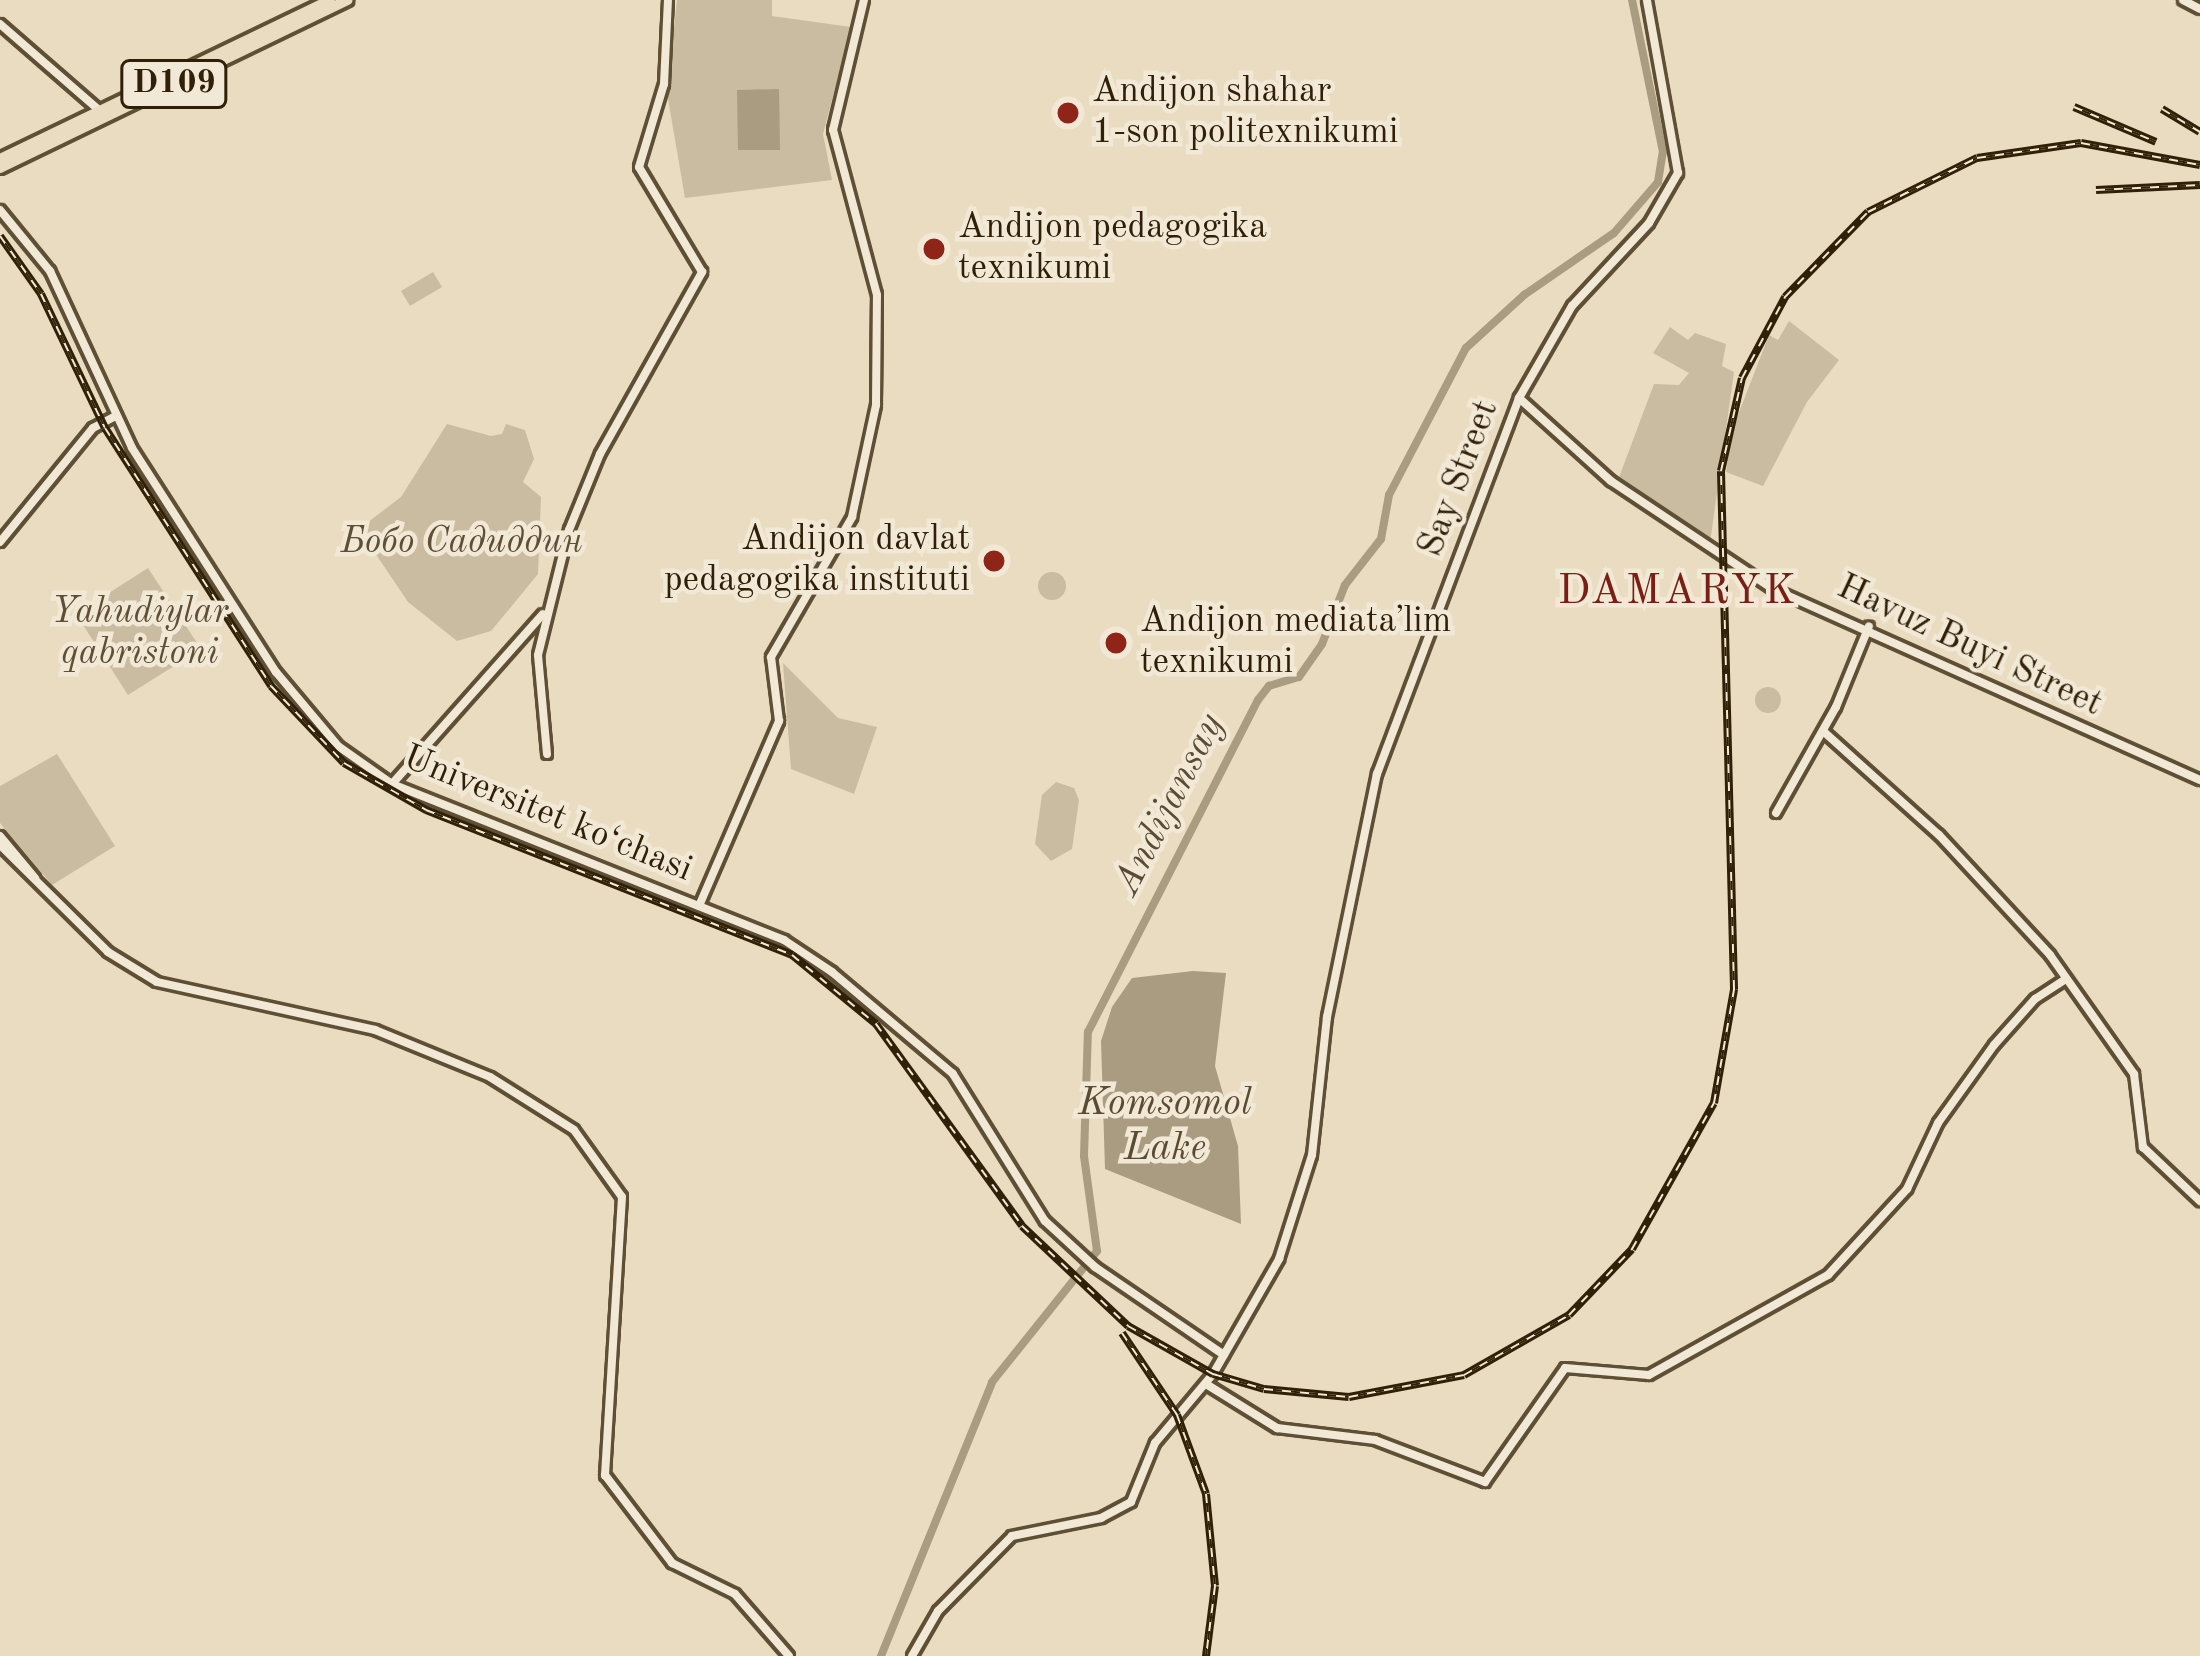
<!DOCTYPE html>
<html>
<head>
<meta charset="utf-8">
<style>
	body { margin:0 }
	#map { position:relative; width:2200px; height:1656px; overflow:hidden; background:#e9dcc0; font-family:"Old Standard TT",serif }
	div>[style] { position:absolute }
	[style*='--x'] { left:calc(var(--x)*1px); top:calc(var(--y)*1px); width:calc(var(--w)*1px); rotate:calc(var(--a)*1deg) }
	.green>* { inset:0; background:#cabca1 }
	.round { border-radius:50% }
	.water>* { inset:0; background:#aa9c81 }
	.river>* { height:8px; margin:-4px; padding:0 4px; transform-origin:4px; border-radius:4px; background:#aa9c81 }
	.roads { filter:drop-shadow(3px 0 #5e4f35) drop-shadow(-3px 0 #5e4f35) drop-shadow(0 3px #5e4f35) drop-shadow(0 -3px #5e4f35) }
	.tertiary>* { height:8px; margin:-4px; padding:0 4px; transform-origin:4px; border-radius:4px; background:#f1e8d6 }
	.secondary>* { height:8px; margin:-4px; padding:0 4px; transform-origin:4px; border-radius:4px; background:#f1e8d6 }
	.primary>* { height:10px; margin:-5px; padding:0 5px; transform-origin:5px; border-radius:5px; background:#e9dcc0 }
	.rail>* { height:8px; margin-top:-4px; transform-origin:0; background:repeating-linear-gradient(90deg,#f1e8d6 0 9px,#302007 0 18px); box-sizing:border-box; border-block:3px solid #302007 }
	.dots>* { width:33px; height:33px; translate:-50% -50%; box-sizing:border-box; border:6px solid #f1e8d6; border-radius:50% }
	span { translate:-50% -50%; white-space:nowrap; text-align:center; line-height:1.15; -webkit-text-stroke:9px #f1e8d6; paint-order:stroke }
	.shield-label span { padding:3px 9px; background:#f1e8d6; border:3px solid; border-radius:9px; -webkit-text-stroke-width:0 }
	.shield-label { font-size:33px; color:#302007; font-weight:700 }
	.poi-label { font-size:36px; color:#302007 }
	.left { translate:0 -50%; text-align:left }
	.right { translate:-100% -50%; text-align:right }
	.street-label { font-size:36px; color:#302007 }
	.park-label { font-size:36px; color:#5e4f35; font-style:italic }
	.water-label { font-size:39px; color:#5b4b32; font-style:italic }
	.quarter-label { font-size:42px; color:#7a1f14; letter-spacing:3px }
</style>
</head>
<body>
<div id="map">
	<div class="green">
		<div style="clip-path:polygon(677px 0,772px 0,772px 16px,851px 27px,823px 134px,832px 180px,685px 198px,667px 93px)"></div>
		<div style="clip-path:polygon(433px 272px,442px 287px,410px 306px,401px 291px)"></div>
		<div style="clip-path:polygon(1789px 321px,1839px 360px,1807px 402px,1763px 486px,1726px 472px,1731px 433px,1769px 335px,1778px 340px)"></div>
		<div style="clip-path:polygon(1670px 327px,1688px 340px,1695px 333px,1726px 344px,1722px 366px,1734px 372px,1710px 543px,1618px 480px,1654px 384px,1679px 385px,1689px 373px,1653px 353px)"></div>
		<div style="clip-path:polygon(447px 424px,491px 436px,502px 434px,506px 424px,525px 430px,534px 459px,523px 482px,541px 497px,538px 574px,491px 631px,457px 641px,408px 602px,359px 529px,401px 497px)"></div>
		<div style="clip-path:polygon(148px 568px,201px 649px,128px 695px,76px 614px)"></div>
		<div class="round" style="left:1038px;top:572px;width:28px;height:28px"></div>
		<div style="clip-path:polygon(783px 663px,838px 718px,877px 727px,854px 794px,791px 769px)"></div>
		<div class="round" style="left:1755px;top:687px;width:26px;height:26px"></div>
		<div style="clip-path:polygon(57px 754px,115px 846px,52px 885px,0 823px,0 786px)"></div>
		<div style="clip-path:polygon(1056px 782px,1074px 788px,1079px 800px,1072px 849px,1051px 861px,1035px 844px,1042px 795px)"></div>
	</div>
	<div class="water">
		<div style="clip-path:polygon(779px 89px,780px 150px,738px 150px,737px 90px)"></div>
		<div style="clip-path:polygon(1193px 971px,1226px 973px,1215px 1066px,1238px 1146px,1241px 1224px,1105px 1169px,1101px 1041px,1112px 1007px,1132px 978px)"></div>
	</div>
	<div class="river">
		<div style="--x:881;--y:1656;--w:296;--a:-67.9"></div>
		<div style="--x:992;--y:1382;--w:168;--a:-51.3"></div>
		<div style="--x:1097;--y:1251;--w:96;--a:-97.8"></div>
		<div style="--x:1084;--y:1156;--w:124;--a:-88.2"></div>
		<div style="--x:1088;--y:1032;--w:373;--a:-62.9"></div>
		<div style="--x:1258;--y:700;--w:18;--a:-52"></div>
		<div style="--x:1269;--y:686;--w:31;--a:-17"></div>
		<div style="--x:1299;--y:677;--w:40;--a:-55.1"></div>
		<div style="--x:1322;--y:644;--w:63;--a:-68.7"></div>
		<div style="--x:1345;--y:585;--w:58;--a:-52"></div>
		<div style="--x:1381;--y:539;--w:45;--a:-79.7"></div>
		<div style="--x:1389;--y:495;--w:166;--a:-62.4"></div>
		<div style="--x:1466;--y:348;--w:79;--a:-42.4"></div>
		<div style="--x:1524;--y:295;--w:109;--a:-34.6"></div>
		<div style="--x:1614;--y:233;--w:67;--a:-49.2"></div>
		<div style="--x:1658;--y:182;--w:30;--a:-81"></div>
		<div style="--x:1663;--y:152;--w:155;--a:-101.5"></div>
	</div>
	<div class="roads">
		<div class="tertiary">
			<div style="--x:0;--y:24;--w:133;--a:41"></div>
			<div style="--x:1823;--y:731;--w:156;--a:41.9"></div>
			<div style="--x:1939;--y:835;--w:163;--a:47.2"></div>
			<div style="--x:2050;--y:955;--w:146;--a:54.8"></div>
			<div style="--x:2134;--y:1074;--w:74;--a:83"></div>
			<div style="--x:2143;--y:1147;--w:79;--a:43.5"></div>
			<div style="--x:547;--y:754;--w:99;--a:-95.2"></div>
			<div style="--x:538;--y:655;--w:129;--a:-76.1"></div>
			<div style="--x:569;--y:530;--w:82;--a:-67.8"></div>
			<div style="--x:600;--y:454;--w:209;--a:-60.7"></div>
			<div style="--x:702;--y:272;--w:122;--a:-121"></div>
			<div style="--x:639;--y:167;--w:87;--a:-73.2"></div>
			<div style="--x:664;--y:84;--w:84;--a:-87.3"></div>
			<div style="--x:392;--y:784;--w:227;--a:-48.4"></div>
			<div style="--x:1776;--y:813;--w:122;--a:-60.5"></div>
			<div style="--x:1836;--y:707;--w:87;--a:-67.8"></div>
			<div style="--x:699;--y:906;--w:202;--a:-66.6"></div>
			<div style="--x:779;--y:721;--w:64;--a:-97.1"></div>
			<div style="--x:771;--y:657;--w:162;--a:-59.9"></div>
			<div style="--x:852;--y:517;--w:115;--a:-77.9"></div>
			<div style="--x:876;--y:405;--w:110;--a:-89.5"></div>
			<div style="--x:877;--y:295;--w:171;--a:-104.9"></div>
			<div style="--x:833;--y:130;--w:134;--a:-76.6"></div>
			<div style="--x:1206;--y:1384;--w:84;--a:31.8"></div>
			<div style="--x:1277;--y:1428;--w:99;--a:7"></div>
			<div style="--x:1375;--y:1440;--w:118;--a:20.9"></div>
			<div style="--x:1485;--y:1482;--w:139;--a:-54.9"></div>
			<div style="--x:1565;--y:1368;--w:84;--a:4.8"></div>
			<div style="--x:1649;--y:1375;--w:205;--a:-29.2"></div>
			<div style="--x:1828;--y:1275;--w:117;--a:-47.4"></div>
			<div style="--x:1907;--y:1189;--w:73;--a:-64.8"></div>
			<div style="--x:1938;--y:1123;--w:96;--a:-54.3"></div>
			<div style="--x:1994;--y:1045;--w:62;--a:-48.3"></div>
			<div style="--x:2035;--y:999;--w:37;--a:-33"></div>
		</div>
		<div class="secondary">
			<div style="--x:2183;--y:0;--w:19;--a:28"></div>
			<div style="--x:0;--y:210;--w:79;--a:50.7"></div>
			<div style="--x:50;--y:271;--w:195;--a:65.1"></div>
			<div style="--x:132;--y:448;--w:266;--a:57.3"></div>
			<div style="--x:276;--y:672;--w:97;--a:50"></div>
			<div style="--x:338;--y:746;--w:66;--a:35.1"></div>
			<div style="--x:392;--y:784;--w:422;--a:21.7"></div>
			<div style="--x:784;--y:940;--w:58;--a:33.7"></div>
			<div style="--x:832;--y:972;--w:158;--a:40.1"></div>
			<div style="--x:953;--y:1074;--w:173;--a:58"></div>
			<div style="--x:1045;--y:1221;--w:68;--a:42.6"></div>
			<div style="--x:1095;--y:1267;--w:156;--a:34.3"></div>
			<div style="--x:1519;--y:398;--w:124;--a:42.1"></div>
			<div style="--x:1611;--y:481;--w:195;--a:33.7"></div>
			<div style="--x:1773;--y:589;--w:468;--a:24.1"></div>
			<div style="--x:0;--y:542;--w:147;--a:-50.8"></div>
			<div style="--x:93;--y:428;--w:24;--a:-28"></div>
			<div style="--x:0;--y:836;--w:55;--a:50.2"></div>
			<div style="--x:0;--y:845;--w:152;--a:44.7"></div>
			<div style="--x:108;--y:952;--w:57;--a:31.5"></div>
			<div style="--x:157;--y:982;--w:223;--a:12.4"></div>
			<div style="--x:375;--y:1030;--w:124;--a:22.2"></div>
			<div style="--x:490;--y:1077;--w:99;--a:32.2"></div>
			<div style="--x:574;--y:1130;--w:82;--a:54.4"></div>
			<div style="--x:622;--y:1197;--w:279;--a:93.5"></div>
			<div style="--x:605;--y:1475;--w:111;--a:52.7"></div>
			<div style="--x:672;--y:1563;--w:70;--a:26.2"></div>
			<div style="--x:735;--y:1594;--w:82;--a:48.9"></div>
			<div style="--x:912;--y:1656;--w:52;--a:-60"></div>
			<div style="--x:938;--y:1611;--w:105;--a:-45.4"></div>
			<div style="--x:1012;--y:1536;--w:91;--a:-11.4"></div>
			<div style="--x:1101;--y:1518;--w:34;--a:-28"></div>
			<div style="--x:1131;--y:1502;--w:64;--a:-67.9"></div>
			<div style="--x:1155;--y:1443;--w:90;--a:-50"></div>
			<div style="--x:1213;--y:1374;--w:133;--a:-60.1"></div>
			<div style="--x:1279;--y:1259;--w:109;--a:-72.4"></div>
			<div style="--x:1312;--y:1155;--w:139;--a:-83.8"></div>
			<div style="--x:1327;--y:1017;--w:248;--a:-78.4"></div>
			<div style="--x:1377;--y:774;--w:402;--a:-69.3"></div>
			<div style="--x:1519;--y:398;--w:106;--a:-60.1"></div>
			<div style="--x:1572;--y:306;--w:113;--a:-47.1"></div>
			<div style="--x:1649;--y:223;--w:58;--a:-59.9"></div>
			<div style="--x:1678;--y:173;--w:176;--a:-100.2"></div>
		</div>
		<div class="primary">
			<div style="--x:0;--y:159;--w:366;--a:-25.7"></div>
			<div style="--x:0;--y:168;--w:386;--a:-25.8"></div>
		</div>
	</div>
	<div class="rail">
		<div style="--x:2074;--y:107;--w:89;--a:23.1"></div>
		<div style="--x:2162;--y:109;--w:44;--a:31.2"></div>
		<div style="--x:2096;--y:190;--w:104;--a:-2.8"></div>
		<div style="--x:0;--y:236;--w:71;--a:54.7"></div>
		<div style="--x:41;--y:294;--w:148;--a:64.5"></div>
		<div style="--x:105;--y:428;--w:307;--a:57.2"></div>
		<div style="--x:271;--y:686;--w:106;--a:46.5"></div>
		<div style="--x:344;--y:763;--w:95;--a:29.8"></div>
		<div style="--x:426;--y:810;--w:394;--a:21.6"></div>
		<div style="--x:792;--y:955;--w:109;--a:39.4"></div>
		<div style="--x:876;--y:1024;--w:249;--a:54.1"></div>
		<div style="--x:1022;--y:1226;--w:146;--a:43.3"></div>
		<div style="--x:1128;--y:1326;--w:98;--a:29.5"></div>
		<div style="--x:1213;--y:1374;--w:53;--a:16.4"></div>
		<div style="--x:1264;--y:1389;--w:85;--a:5.4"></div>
		<div style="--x:1349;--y:1397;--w:117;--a:-10.8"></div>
		<div style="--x:1464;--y:1375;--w:121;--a:-29.7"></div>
		<div style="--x:1569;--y:1315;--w:91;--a:-46.3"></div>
		<div style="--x:1632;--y:1249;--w:167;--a:-60.7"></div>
		<div style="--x:1714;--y:1103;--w:116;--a:-80"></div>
		<div style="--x:1734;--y:989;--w:518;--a:-91.44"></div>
		<div style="--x:1721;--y:471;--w:95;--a:-77.3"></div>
		<div style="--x:1742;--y:378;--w:92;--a:-62"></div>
		<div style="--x:1785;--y:297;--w:119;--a:-45.7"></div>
		<div style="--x:1868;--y:212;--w:122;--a:-26.4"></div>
		<div style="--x:1977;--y:158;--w:105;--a:-8.2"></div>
		<div style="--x:2081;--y:143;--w:121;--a:10.5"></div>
		<div style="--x:1122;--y:1333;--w:99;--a:56.1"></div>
		<div style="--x:1177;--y:1415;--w:84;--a:69.8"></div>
		<div style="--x:1206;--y:1494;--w:92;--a:84.4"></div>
		<div style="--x:1215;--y:1586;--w:71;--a:97.3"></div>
	</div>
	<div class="dots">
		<div style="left:1068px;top:113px;background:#8f2418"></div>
		<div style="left:934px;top:249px;background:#8f2418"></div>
		<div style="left:994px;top:561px;background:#8f2418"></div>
		<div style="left:1116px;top:643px;background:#8f2418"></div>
	</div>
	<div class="shield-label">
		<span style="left:174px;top:84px">D109</span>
	</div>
	<div class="poi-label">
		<span class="left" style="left:1092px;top:113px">Andijon shahar<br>1-son politexnikumi</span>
		<span class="left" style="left:958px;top:249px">Andijon pedagogika<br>texnikumi</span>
		<span class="right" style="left:970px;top:561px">Andijon davlat<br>pedagogika instituti</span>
		<span class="left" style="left:1140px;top:643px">Andijon mediataʼlim<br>texnikumi</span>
	</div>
	<div class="street-label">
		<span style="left:1460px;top:479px;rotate:-69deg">Say Street</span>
		<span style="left:1969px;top:647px;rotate:25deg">Havuz Buyi Street</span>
		<span style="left:547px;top:815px;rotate:22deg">Universitet kо‘chasi</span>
	</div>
	<div class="park-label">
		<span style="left:462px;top:544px">Бобо Садиддин</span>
		<span style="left:140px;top:634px">Yahudiylar<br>qabristoni</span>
	</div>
	<div class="water-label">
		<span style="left:1170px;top:805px;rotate:-63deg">Andijansay</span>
		<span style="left:1165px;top:1127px">Komsomol<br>Lake</span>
	</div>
	<div class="quarter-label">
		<span style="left:1678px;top:592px">DAMARYK</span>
	</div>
</div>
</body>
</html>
